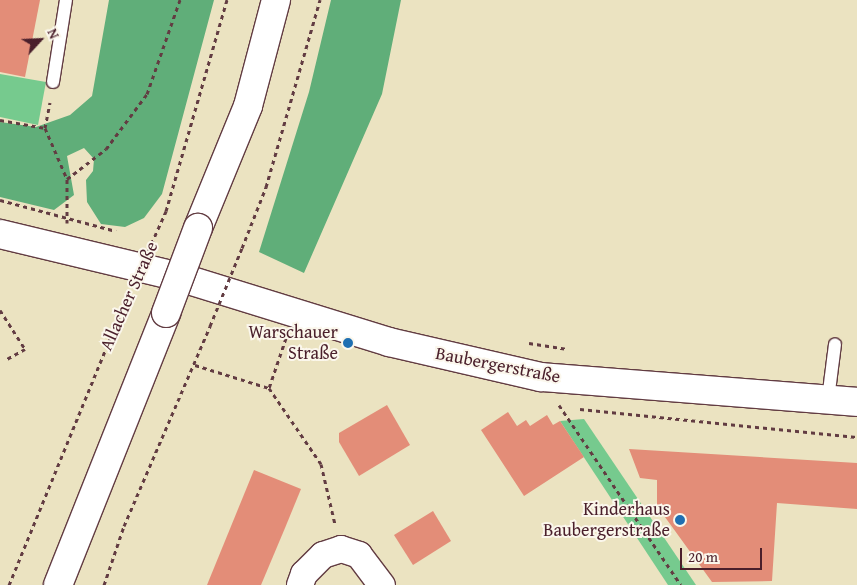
<!DOCTYPE html>
<html>
<head>
<meta charset="utf-8">
<style>
	body { margin:0 }
	#map { position:relative; width:857px; height:585px; overflow:hidden; background:#ebe3c1; font-family:"Gentium Book Plus",serif }
	div>[style] { position:absolute }
	[style*='--x'] { left:calc(var(--x)*1px); top:calc(var(--y)*1px); width:calc(var(--w)*1px); rotate:calc(var(--a)*1deg) }
	.green>* { inset:0; background:#76ca8e }
	.forest>* { inset:0; background:#60ae79 }
	.building>* { inset:0; background:#e38d78 }
	.path>* { height:3px; margin-top:-1.5px; transform-origin:0; background:repeating-linear-gradient(90deg,#623c42 0 4px,transparent 0 8px) }
	.roads { filter:drop-shadow(1px 0 #623c42) drop-shadow(-1px 0 #623c42) drop-shadow(0 1px #623c42) drop-shadow(0 -1px #623c42) }
	.lane>* { height:12px; margin:-6px; padding:0 6px; transform-origin:6px; border-radius:6px; background:#fff }
	.street>* { height:26px; margin:-13px; padding:0 13px; transform-origin:13px; border-radius:13px; background:#fff }
	.secondary>* { height:28px; margin:-14px; padding:0 14px; transform-origin:14px; border-radius:14px; background:#fff }
	.path-bridge>* { height:3px; margin-top:-1.5px; transform-origin:0; background:repeating-linear-gradient(90deg,#623c42 0 4px,transparent 0 8px) }
	.bridges { filter:drop-shadow(1px 0 #623c42) drop-shadow(-1px 0 #623c42) drop-shadow(0 1px #623c42) drop-shadow(0 -1px #623c42) }
	.secondary-bridge>* { height:28px; margin:-14px; padding:0 14px; transform-origin:14px; border-radius:14px; background:#fff }
	.dots>* { width:14px; height:14px; translate:-50% -50%; box-sizing:border-box; border:2px solid #fbf7ec; border-radius:50% }
	span { translate:-50% -50%; white-space:nowrap; text-align:center; line-height:1.15; -webkit-text-stroke:4px #fbf7ec; paint-order:stroke }
	.street-label { font-size:18px; color:#4a1f2b }
	.poi-label { font-size:18px; color:#4a1f2b }
	.right { translate:-100% -50%; text-align:right }
	.north { position:absolute; left:15px; top:15px; width:50px; height:50px; -webkit-text-stroke:4px #fbf7ec; paint-order:stroke; rotate:65deg; font-size:14px; font-weight:700; line-height:20px; text-align:center; color:#4a1f2b }
	.north::after { content:''; display:block; margin:auto; width:18px; height:22px; background:#4a1f2b; clip-path:polygon(50% 0,100% 100%,50% 72%,0 100%) }
	.scale { position:absolute; left:680px; top:548px; width:82px; height:22px; box-sizing:border-box; border:2px solid #4a1f2b; border-top:0; padding-left:6px; font-size:15px; line-height:18px; white-space:nowrap; color:#4a1f2b; -webkit-text-stroke:4px #fbf7ec; paint-order:stroke }
</style>
</head>
<body>
<div id="map">
	<div class="green">
		<div style="clip-path:polygon(0 74px,46px 82px,38px 125px,0 117px)"></div>
		<div style="clip-path:polygon(584px 419px,696px 585px,668px 585px,560px 421px)"></div>
	</div>
	<div class="forest">
		<div style="clip-path:polygon(109px 0,214px 0,162px 194px,144px 218px,125px 227px,101px 224px,87px 202px,86px 180px,93px 171px,94px 159px,84px 148px,67px 156px,74px 195px,54px 210px,0 197px,0 122px,36px 127px,70px 115px,92px 96px)"></div>
		<div style="clip-path:polygon(331px 0,401px 0,382px 94px,304px 273px,259px 252px,309px 92px)"></div>
	</div>
	<div class="building">
		<div style="clip-path:polygon(0 0,40px 0,25px 77px,0 72px)"></div>
		<div style="clip-path:polygon(387px 405px,410px 445px,359px 476px,339px 442px,339px 433px)"></div>
		<div style="clip-path:polygon(508px 412px,517px 426px,526px 420px,530px 426px,547px 415px,553px 425px,560px 421px,584px 457px,524px 496px,481px 430px)"></div>
		<div style="clip-path:polygon(629px 449px,857px 463px,857px 509px,777px 503px,772px 581px,712px 582px,657px 506px,657px 480px,640px 478px)"></div>
		<div style="clip-path:polygon(254px 470px,301px 489px,285px 528px,261px 585px,207px 585px)"></div>
		<div style="clip-path:polygon(433px 511px,451px 541px,413px 565px,394px 535px)"></div>
	</div>
	<div class="path">
		<div style="--x:0;--y:120;--w:46;--a:10.1"></div>
		<div style="--x:45;--y:128;--w:56;--a:66.7"></div>
		<div style="--x:45;--y:128;--w:26;--a:-79"></div>
		<div style="--x:0;--y:200;--w:120;--a:15"></div>
		<div style="--x:166;--y:211;--w:220;--a:-73.9"></div>
		<div style="--x:67;--y:223;--w:44;--a:-90"></div>
		<div style="--x:67;--y:179;--w:49;--a:-37.6"></div>
		<div style="--x:106;--y:149;--w:69;--a:-53.3"></div>
		<div style="--x:147;--y:94;--w:100;--a:-70.7"></div>
		<div style="--x:242;--y:248;--w:66;--a:-68.5"></div>
		<div style="--x:266;--y:187;--w:195;--a:-73.9"></div>
		<div style="--x:0;--y:310;--w:46;--a:57.3"></div>
		<div style="--x:25;--y:349;--w:23;--a:151"></div>
		<div style="--x:286;--y:338;--w:53;--a:108.8"></div>
		<div style="--x:269;--y:388;--w:92;--a:55.6"></div>
		<div style="--x:321;--y:464;--w:62;--a:76.9"></div>
		<div style="--x:529;--y:343;--w:39;--a:9"></div>
		<div style="--x:195;--y:365;--w:77;--a:17.3"></div>
		<div style="--x:559;--y:405;--w:217;--a:55.9"></div>
		<div style="--x:580;--y:409;--w:278;--a:5.8"></div>
		<div style="--x:9;--y:585;--w:306;--a:-67.7"></div>
		<div style="--x:104;--y:585;--w:62;--a:-71.3"></div>
		<div style="--x:124;--y:526;--w:218;--a:-66.7"></div>
	</div>
	<div class="roads">
		<div class="lane">
			<div style="--x:53;--y:82;--w:83;--a:-81"></div>
			<div style="--x:828;--y:399;--w:55;--a:-82.7"></div>
		</div>
		<div class="street">
			<div style="--x:300;--y:585;--w:12;--a:-70"></div>
			<div style="--x:304;--y:574;--w:27;--a:-45"></div>
			<div style="--x:323;--y:555;--w:19;--a:-18"></div>
			<div style="--x:341;--y:549;--w:19;--a:18"></div>
			<div style="--x:359;--y:555;--w:38;--a:53"></div>
		</div>
		<div class="secondary">
			<div style="--x:198;--y:228;--w:132;--a:-67.7"></div>
			<div style="--x:248;--y:106;--w:110;--a:-75.2"></div>
			<div style="--x:0;--y:234;--w:184;--a:13.5"></div>
			<div style="--x:179;--y:277;--w:220;--a:17.2"></div>
			<div style="--x:389;--y:342;--w:156;--a:13"></div>
			<div style="--x:541;--y:377;--w:317;--a:4.5"></div>
			<div style="--x:58;--y:585;--w:293;--a:-68.3"></div>
		</div>
	</div>
	<div class="path-bridge">
		<div style="--x:125;--y:302;--w:100;--a:-65.7"></div>
		<div style="--x:210;--y:326;--w:84;--a:-67.7"></div>
	</div>
	<div class="bridges">
		<div class="secondary-bridge">
			<div style="--x:166;--y:313;--w:91;--a:-69.4"></div>
		</div>
	</div>
	<div class="dots">
		<div style="left:348px;top:343px;background:#1f6fb2"></div>
		<div style="left:680px;top:520px;background:#1f6fb2"></div>
	</div>
	<div class="street-label">
		<span style="left:129px;top:296px;rotate:-66deg">Allacher Straße</span>
		<span style="left:498px;top:365px;rotate:11deg">Baubergerstraße</span>
	</div>
	<div class="poi-label">
		<span class="right" style="left:338px;top:343px">Warschauer<br>Straße</span>
		<span class="right" style="left:670px;top:520px">Kinderhaus<br>Baubergerstraße</span>
	</div>
	<div class="north">N</div>
	<div class="scale">20 m</div>
</div>
</body>
</html>
